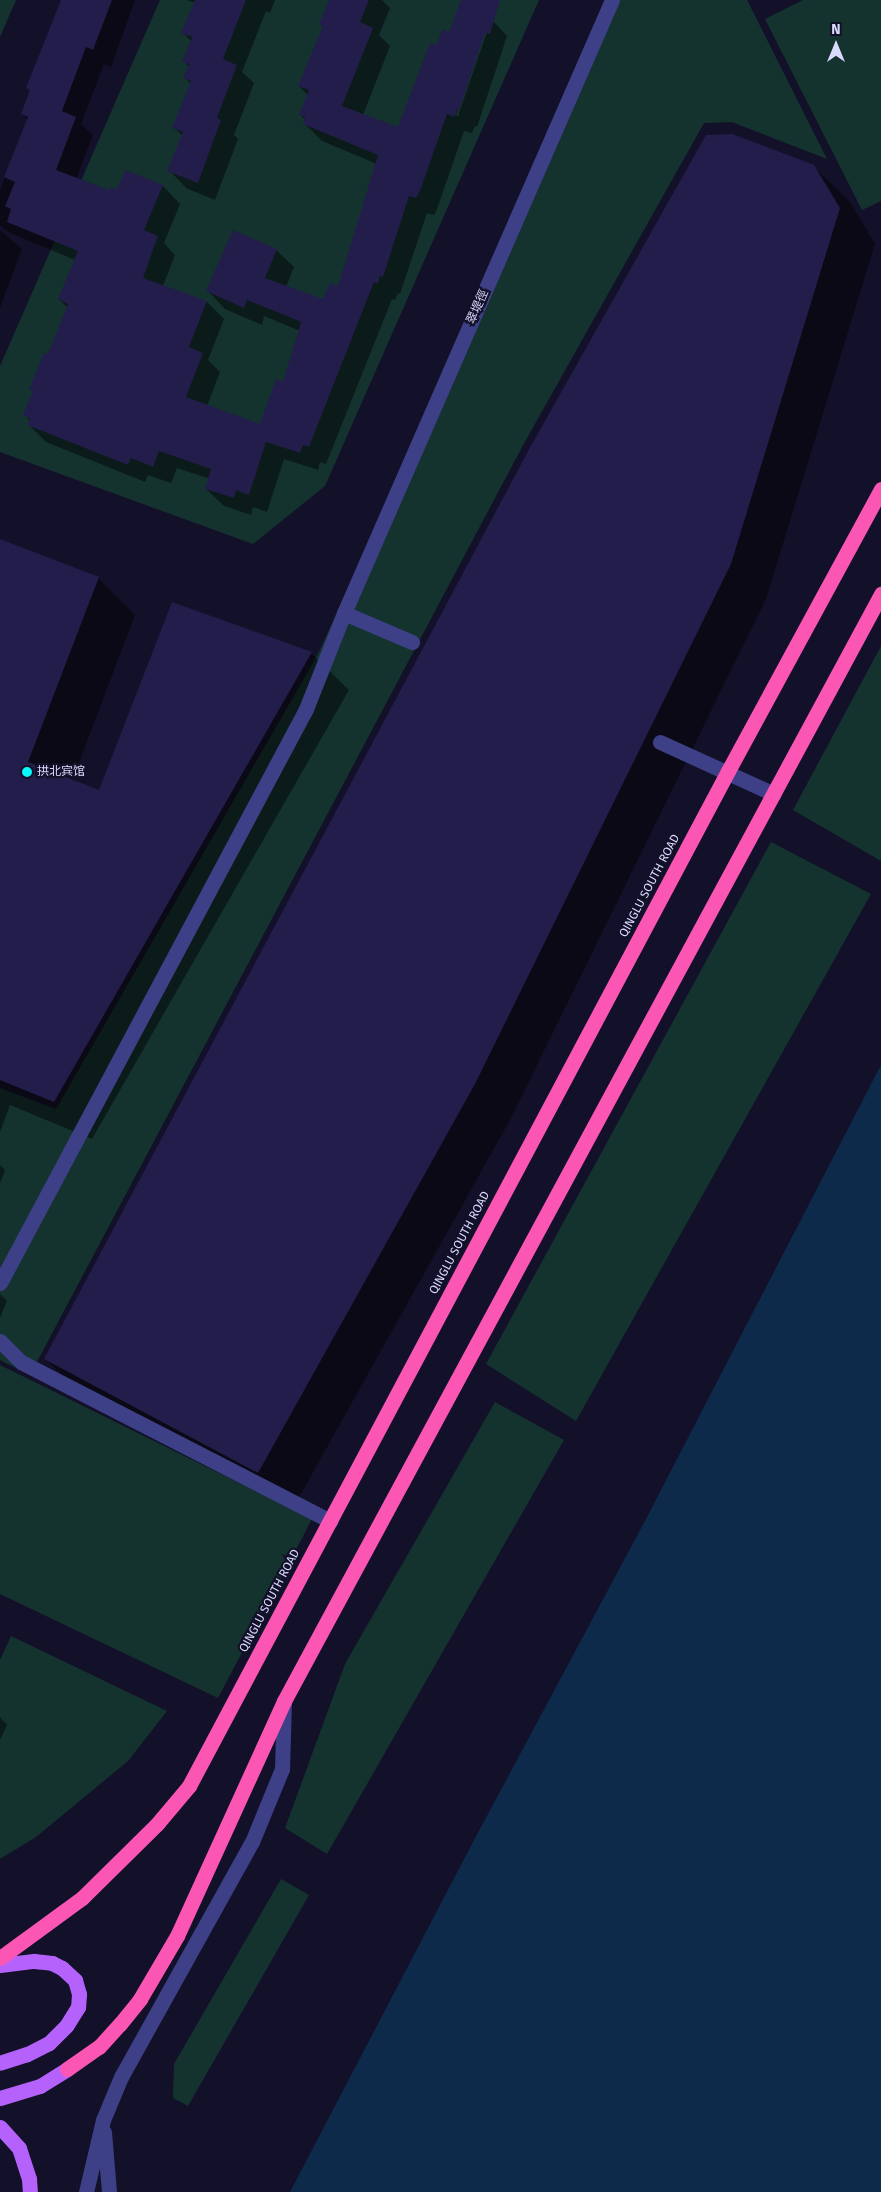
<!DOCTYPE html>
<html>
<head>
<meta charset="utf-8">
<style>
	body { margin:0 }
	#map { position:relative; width:881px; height:2192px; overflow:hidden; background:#131129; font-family:"Fira Sans","Noto Sans SC",sans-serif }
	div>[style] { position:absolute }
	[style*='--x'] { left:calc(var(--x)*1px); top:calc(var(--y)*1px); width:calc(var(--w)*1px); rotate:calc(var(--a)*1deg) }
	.green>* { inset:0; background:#14332f }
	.water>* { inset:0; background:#0e2a4b }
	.shadow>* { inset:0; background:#0007 }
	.building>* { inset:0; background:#221d4a }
	.lane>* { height:15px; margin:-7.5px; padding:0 7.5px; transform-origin:7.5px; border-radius:7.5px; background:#3d4087 }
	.primary>* { height:15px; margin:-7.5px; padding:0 7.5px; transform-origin:7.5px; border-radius:7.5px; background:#b562fd }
	.highway>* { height:15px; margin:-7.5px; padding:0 7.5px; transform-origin:7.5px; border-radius:7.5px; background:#fc56b5 }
	.dots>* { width:14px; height:14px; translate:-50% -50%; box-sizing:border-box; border:2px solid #131129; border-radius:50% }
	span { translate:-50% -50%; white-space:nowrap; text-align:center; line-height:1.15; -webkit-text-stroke:4.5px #131129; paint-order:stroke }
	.street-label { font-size:12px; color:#dad9fe }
	.poi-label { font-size:12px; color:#dad9fe }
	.left { translate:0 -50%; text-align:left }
	.north { position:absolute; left:811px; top:20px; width:50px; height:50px; -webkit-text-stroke:4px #131129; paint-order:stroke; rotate:0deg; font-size:14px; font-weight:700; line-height:20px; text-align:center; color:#dad9fe }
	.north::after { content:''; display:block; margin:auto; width:18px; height:22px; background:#dad9fe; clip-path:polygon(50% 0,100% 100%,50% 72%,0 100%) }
</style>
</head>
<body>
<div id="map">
	<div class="green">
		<div style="clip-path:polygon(0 0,16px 0,0 37px)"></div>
		<div style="clip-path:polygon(160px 0,539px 0,325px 486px,253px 544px,0 452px,0 366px)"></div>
		<div style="clip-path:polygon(617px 0,747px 0,827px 159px,732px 122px,704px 123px,522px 447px,30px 1375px,0 1360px,0 1088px,56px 1109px,318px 654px)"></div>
		<div style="clip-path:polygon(803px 0,881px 0,881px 201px,862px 210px,765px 19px)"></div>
		<div style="clip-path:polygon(881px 646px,881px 861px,793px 810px)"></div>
		<div style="clip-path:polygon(771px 842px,871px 894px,576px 1421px,486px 1364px)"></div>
		<div style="clip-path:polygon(0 1365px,312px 1519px,218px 1698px,0 1594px)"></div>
		<div style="clip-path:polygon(495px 1402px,564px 1440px,327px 1854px,285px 1828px,345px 1664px)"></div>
		<div style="clip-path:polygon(11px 1636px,167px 1711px,128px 1761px,36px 1837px,0 1859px,0 1660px)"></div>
		<div style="clip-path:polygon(281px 1879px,309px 1895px,188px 2106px,173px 2098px,174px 2064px)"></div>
	</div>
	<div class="water">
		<div style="clip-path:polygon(881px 1065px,881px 2192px,290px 2192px,473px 1842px,646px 1519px)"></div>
	</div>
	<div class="shadow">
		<div style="clip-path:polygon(evenodd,62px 0,135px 0,111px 67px,104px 64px,81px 124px,93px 135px,76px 179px,110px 191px,117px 191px,125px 171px,163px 186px,180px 204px,164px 243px,175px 255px,163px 286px,207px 302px,224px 319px,208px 360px,220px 372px,207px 406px,261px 426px,284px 383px,300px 331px,264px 316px,262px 325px,225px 309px,208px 291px,276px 250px,294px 267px,286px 287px,324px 301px,338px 288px,377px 164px,322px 141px,304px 123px,306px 120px,300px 115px,308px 95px,299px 86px,324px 28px,321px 24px,331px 0,382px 0,390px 8px,379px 35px,390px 46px,363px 115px,399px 128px,437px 47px,450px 33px,490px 18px,507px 36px,477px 127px,475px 126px,472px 133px,464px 131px,437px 209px,434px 215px,427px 213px,400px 294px,398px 293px,395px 300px,392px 299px,326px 464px,320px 462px,318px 470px,284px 459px,267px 512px,253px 507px,251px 515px,224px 506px,206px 489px,210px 479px,177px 468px,171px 483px,148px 475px,145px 482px,46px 442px,29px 425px,30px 421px,25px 415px,34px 393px,31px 389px,49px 356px,68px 308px,59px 299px,75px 260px,8px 232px,0 225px,0 190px,28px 120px,22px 114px,62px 0,486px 26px,489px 26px,458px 116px,456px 115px,486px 26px)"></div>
		<div style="clip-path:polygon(187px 0,275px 0,270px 13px,266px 11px,242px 72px,254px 83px,234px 135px,238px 139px,215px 200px,186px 188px,169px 170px,183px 136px,174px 128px,191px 84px,185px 78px,189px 67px,184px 61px,192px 42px,183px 33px,195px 3px)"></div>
		<div style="clip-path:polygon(814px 167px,850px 202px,875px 244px,766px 599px,510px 1120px,293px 1508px,81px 1395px,46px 1359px)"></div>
		<div style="clip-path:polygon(0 230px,22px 249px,0 308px)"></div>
		<div style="clip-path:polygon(0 540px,98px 578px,135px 615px,72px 781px,100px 792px,311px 653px,349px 690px,92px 1139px,10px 1105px,0 1132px)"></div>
		<div style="clip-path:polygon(0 1165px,5px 1170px,0 1183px)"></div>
		<div style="clip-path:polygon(0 1294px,7px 1301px,0 1318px)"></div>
		<div style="clip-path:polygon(0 1717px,7px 1725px,0 1740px)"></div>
	</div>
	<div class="building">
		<div style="clip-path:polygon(61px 0,112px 0,93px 50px,86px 47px,62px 111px,76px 117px,56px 170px,109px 190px,110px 187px,117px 189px,125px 170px,163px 185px,144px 230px,158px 236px,143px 278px,207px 301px,189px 347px,203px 353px,186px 397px,260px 424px,276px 379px,283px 382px,301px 322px,247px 300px,244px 308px,206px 291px,233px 230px,277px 249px,265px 278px,323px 299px,330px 283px,338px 286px,378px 155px,303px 124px,305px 117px,299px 115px,309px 90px,298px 86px,323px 26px,319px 24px,329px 0,369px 0,360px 22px,373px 28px,342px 106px,398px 127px,430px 43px,437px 45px,442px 29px,449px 32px,461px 0,500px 0,490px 34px,485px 33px,459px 110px,457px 109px,455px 117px,447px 114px,420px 191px,416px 198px,409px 196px,383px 277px,380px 276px,378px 284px,374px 282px,309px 447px,303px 445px,300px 453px,266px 442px,249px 495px,236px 490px,234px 498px,205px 489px,211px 469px,159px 451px,153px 467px,131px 458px,128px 465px,27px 425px,30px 419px,23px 415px,33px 391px,29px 389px,44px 353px,48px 354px,68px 304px,58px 299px,78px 251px,7px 222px,11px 209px,5px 206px,15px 182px,4px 177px,28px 117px,21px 114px,30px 90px,26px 88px)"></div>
		<div style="clip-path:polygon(195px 0,246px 0,223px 59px,237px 65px,217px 118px,221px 120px,198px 183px,167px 171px,183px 132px,172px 128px,191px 81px,183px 78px,189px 64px,182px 62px,192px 37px,181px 33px)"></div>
		<div style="clip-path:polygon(732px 134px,814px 165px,840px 208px,731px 564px,475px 1084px,258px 1473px,44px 1359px,527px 453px,706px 135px)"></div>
		<div style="clip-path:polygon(0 539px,99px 577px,28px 762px,99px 790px,172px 602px,312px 652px,54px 1102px,0 1080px)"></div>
	</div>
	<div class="lane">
		<div style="--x:344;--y:613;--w:74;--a:23.1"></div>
		<div style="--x:660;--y:742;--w:125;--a:24.5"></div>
		<div style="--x:0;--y:1283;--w:650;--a:-61.94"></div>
		<div style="--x:306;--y:709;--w:103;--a:-68.4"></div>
		<div style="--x:344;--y:613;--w:669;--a:-66.39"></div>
		<div style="--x:0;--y:1341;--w:30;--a:45"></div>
		<div style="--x:21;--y:1362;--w:348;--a:27.2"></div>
		<div style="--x:104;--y:2132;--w:60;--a:85.2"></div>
		<div style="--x:86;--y:2192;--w:74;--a:-76.7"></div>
		<div style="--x:103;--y:2120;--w:47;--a:-67.3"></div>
		<div style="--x:121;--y:2077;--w:269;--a:-60.9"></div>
		<div style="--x:252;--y:1842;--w:79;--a:-67.7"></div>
		<div style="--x:282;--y:1769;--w:67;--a:-88.3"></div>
	</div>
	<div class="primary">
		<div style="--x:0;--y:1965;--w:34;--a:-7"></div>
		<div style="--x:34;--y:1961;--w:18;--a:6"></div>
		<div style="--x:52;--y:1963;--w:11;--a:27"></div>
		<div style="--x:62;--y:1968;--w:18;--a:43"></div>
		<div style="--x:75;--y:1980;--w:15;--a:74"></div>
		<div style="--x:79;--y:1994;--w:13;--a:94"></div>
		<div style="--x:78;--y:2007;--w:22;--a:122"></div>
		<div style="--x:66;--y:2026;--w:24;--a:135"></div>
		<div style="--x:49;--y:2043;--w:25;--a:153"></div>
		<div style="--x:27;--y:2054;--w:28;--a:162"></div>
		<div style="--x:0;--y:2098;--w:42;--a:-16.7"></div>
		<div style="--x:40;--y:2086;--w:32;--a:-32"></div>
		<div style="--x:0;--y:2127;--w:28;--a:48"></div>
		<div style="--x:19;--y:2148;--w:33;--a:72"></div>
		<div style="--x:29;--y:2179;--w:13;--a:86"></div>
	</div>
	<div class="highway">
		<div style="--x:0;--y:1958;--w:102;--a:-36.2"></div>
		<div style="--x:82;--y:1898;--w:105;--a:-44.6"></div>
		<div style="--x:157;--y:1824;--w:50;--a:-49.9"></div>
		<div style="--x:189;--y:1786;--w:1149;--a:-62.03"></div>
		<div style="--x:728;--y:771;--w:321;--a:-61.5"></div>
		<div style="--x:67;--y:2069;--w:39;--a:-35"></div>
		<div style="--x:99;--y:2047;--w:31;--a:-48"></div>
		<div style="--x:120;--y:2024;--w:32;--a:-51"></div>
		<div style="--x:140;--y:1999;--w:73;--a:-59.6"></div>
		<div style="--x:177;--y:1936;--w:258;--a:-65.5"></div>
		<div style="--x:284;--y:1701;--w:1258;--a:-61.66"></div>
	</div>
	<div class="dots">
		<div style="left:27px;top:772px;background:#08f8fb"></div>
	</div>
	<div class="street-label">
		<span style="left:478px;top:307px;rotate:-66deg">翠堤徑</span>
		<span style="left:650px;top:886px;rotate:-62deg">QINGLU SOUTH ROAD</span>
		<span style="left:460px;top:1243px;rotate:-62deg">QINGLU SOUTH ROAD</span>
		<span style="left:270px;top:1601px;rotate:-62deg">QINGLU SOUTH ROAD</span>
	</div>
	<div class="poi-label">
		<span class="left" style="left:37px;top:772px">拱北宾馆</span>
	</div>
	<div class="north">N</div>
</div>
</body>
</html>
